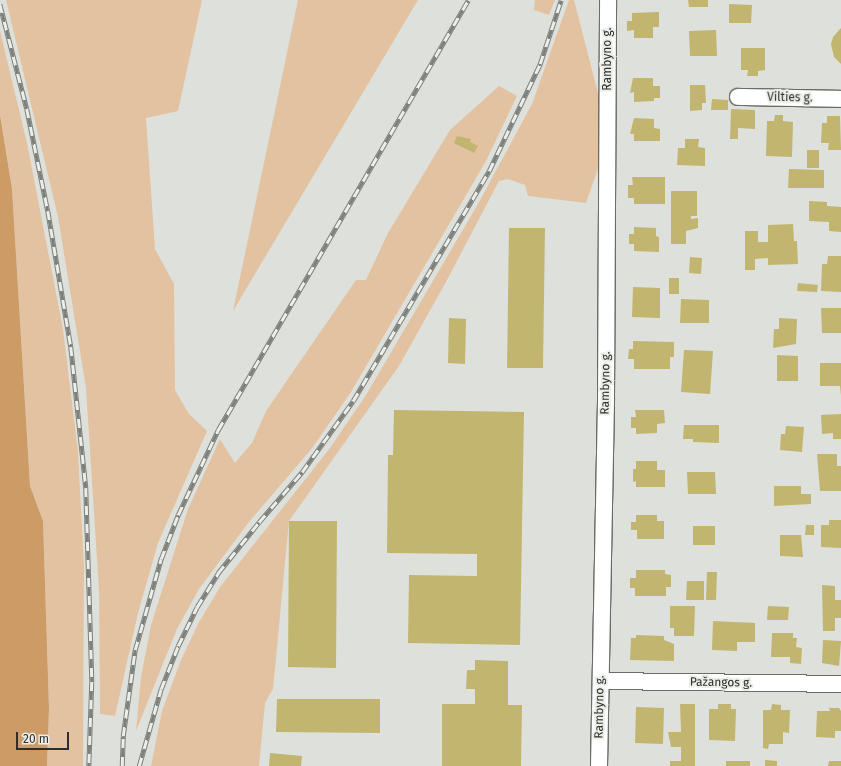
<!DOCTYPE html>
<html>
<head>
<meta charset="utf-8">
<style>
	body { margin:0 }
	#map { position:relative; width:841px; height:766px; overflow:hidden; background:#dee1db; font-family:"Fira Sans",sans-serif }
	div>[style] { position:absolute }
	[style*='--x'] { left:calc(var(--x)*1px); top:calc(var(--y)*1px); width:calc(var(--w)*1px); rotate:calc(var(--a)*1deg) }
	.green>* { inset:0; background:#e3c2a1 }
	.forest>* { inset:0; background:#cc9b66 }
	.building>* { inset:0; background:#c2b570 }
	.roads { filter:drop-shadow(1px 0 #6a6d67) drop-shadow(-1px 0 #6a6d67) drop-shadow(0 1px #6a6d67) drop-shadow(0 -1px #6a6d67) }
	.street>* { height:16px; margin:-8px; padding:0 8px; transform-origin:8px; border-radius:8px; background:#fff }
	.rail>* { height:4.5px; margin-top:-2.25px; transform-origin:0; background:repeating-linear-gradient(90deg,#ebefe8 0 9px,#7e807c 0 18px); box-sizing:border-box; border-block:1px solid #7e807c }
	span { translate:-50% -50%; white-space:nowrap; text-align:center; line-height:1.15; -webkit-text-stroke:4px #ebefe8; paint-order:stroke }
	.street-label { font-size:12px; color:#2d2e2c }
	.scale { position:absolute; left:16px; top:732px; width:53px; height:18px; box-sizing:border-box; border:2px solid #2d2e2c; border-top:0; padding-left:5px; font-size:12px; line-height:14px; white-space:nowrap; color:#2d2e2c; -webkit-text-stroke:3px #ebefe8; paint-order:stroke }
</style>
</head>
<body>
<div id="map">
	<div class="green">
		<div style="clip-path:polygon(6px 0,202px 0,178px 111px,146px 118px,155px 249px,174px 284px,175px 390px,189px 414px,207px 431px,158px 543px,138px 613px,115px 716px,100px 714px,99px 591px,86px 388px,58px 217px)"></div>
		<div style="clip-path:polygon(298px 0,418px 0,233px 311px)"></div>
		<div style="clip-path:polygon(535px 0,555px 0,549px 15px,534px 10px)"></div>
		<div style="clip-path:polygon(569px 0,574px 0,599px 97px,600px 163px,586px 203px,528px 196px,525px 185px,508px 179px,499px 181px,447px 280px,399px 366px,289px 521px,273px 689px,265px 703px,259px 766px,151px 766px,162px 711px,181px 660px,199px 622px,220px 587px,330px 448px,366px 395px,478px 204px,532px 104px)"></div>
		<div style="clip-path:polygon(0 31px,27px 143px,63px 329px,78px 452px,84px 566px,83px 766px,47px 766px,49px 708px,43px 521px,30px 486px,12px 189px,0 115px)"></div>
		<div style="clip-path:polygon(499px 86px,517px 96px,486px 161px,351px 392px,313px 447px,249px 522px,199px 589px,177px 629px,136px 731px,141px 677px,151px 625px,188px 509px,220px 439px,235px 463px,252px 443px,266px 411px,356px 280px,366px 280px,388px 233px,450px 130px)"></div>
	</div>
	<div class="forest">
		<div style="clip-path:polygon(0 115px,12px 189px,30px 486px,43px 521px,49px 708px,47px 766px,0 766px)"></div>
	</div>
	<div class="building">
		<div style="clip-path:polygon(688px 0,708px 0,708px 7px,689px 7px)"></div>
		<div style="clip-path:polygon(729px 4px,752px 5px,751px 23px,729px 23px)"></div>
		<div style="clip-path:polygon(659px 12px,659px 27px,653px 27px,653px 38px,634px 38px,634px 30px,627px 31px,627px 21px,632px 21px,632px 13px)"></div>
		<div style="clip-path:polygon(841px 28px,841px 64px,834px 57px,831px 44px,833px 37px)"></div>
		<div style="clip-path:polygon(716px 30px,717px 56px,690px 56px,689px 31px)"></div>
		<div style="clip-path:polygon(741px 48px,765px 48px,765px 70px,758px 71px,758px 76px,747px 76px,748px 70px,741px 70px)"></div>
		<div style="clip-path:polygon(633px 78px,653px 78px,653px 86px,660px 86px,660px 98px,654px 98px,654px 101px,634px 102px,634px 92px,630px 93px)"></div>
		<div style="clip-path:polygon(690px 85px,705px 85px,706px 103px,702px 103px,702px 110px,690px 111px)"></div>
		<div style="clip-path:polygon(712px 99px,728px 100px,728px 110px,711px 110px)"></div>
		<div style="clip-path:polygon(731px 109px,755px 110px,755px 129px,738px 128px,738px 139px,730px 139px)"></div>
		<div style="clip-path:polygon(775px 115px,783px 115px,783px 121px,793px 122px,792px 157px,766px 156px,767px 121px,774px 121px)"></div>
		<div style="clip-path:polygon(827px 116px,840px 116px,841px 150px,828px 150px,829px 143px,821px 143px,822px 123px,827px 123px)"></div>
		<div style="clip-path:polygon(634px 118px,654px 119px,654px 128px,660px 129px,660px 141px,634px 141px,634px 134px,630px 134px)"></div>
		<div style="clip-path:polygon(457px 136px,471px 139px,470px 142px,478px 146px,474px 153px,454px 143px)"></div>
		<div style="clip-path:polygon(685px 139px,699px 139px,698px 147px,705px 148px,705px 166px,677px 165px,678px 148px,685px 148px)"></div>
		<div style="clip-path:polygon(807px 150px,819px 150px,819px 168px,807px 168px)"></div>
		<div style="clip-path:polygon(789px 169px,824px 170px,824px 188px,788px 188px)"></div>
		<div style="clip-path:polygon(632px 177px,665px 177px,665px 204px,634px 204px,634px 198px,628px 198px,628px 185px,633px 185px)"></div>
		<div style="clip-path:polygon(671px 191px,697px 191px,697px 216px,691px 216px,691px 219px,698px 218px,698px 228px,686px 231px,686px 244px,671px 244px)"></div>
		<div style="clip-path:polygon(809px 201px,827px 202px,827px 206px,841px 207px,841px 232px,829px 231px,829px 222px,809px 221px)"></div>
		<div style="clip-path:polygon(793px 224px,794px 241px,797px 241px,798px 264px,768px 265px,768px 258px,755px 259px,755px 270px,745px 270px,745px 231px,758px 231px,758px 242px,768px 242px,768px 225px)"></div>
		<div style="clip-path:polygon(634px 227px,656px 228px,656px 236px,659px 237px,659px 252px,634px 251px,634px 244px,629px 244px,629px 234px,634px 234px)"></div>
		<div style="clip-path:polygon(509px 228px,545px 228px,543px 368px,507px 368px)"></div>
		<div style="clip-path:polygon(828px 256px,841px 256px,841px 292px,821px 291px,822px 264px,827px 264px)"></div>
		<div style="clip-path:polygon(690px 257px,702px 258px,701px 274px,689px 273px)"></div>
		<div style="clip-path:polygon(669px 278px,679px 278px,679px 294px,669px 294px)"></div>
		<div style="clip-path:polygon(798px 283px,818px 285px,817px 292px,797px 291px)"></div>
		<div style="clip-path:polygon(633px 287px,660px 288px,660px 318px,632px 317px)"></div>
		<div style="clip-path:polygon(681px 299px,709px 300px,709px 323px,680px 323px)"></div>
		<div style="clip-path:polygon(821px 308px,841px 308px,841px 333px,822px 333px)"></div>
		<div style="clip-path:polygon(449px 318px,466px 319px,465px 364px,448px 363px)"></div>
		<div style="clip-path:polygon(779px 318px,797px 319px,796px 344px,773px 348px,774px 329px,779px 329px)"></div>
		<div style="clip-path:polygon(633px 341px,674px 342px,674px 357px,670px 357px,670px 369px,634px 369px,634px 359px,628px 359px,629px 349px,633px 349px)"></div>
		<div style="clip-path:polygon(684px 350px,713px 351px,710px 394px,681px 392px)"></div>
		<div style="clip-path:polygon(777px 355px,798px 356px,798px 381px,777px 381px)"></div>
		<div style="clip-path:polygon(820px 363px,841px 363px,841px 396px,840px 386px,820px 386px)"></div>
		<div style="clip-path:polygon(394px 410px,524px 412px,520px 645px,408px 643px,409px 575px,477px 576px,477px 554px,387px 553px,388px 455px,393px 455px)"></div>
		<div style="clip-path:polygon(635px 410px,664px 410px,665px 423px,657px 424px,657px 433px,636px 434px,636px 428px,631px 428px,631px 417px,636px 417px)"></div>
		<div style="clip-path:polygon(841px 414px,841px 439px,833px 439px,833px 433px,822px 434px,821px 415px)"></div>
		<div style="clip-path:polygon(684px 425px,719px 425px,719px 443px,693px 442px,693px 439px,683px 439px)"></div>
		<div style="clip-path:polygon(786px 426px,804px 427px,802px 452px,780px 450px,781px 434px,785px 434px)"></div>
		<div style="clip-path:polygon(817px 454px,837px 454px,837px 466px,841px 466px,841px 491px,820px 491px)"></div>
		<div style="clip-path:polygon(636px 461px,657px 461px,657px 470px,665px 470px,665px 487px,636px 487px,636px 481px,633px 482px,633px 469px,636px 469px)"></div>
		<div style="clip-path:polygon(687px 472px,715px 472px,716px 494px,688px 494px)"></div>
		<div style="clip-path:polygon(774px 486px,801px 486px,801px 494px,811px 494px,811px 504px,774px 506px)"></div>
		<div style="clip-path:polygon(636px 515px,657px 515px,657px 521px,664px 521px,664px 539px,637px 539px,637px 530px,631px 530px,631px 522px,636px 522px)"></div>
		<div style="clip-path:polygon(829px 520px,841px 520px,841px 548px,821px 547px,821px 525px,829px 525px)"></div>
		<div style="clip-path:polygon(289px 521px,337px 521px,336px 668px,288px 667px)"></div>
		<div style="clip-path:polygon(806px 525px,814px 525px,814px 535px,805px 535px)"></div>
		<div style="clip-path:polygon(693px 526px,715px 526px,715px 545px,693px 545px)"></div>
		<div style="clip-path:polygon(780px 535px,801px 535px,803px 557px,780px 556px)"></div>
		<div style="clip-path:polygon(636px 570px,665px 570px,665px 574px,671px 575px,671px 587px,666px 587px,666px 596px,635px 596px,635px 588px,630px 588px,630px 578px,636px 578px)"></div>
		<div style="clip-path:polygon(707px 572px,717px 572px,716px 600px,706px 600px)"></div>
		<div style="clip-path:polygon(687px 581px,704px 581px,704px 600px,686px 600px)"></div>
		<div style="clip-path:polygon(822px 585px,835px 586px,835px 600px,841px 600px,841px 618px,835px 618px,835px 631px,823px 631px)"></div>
		<div style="clip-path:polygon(670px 606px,695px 606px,694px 636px,674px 636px,674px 628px,670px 628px)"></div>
		<div style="clip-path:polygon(768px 606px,789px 607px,788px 620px,767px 620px)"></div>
		<div style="clip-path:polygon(713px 621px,755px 623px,755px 642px,737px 642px,737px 651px,712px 650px)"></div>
		<div style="clip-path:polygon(772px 633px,793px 633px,793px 638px,797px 638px,796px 647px,802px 648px,801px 664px,790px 663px,790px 657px,771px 657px)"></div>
		<div style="clip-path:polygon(636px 635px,664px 636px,664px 640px,674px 644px,674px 661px,630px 660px,631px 638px,636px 638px)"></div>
		<div style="clip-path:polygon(823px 640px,841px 641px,839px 666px,822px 663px)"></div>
		<div style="clip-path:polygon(475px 660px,508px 661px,508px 705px,522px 705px,521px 766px,442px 766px,442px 704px,475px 704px,475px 689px,466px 689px,467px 670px,475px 670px)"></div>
		<div style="clip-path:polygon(277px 699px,380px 699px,380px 733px,276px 732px)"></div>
		<div style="clip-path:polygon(680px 704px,695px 704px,695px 766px,670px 766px,670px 761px,681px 761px,681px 747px,671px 747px,668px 732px,681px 732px)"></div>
		<div style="clip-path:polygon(718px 704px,731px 704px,731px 709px,736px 709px,735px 741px,709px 740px,709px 709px,718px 709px)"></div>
		<div style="clip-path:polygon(772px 704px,781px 705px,781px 710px,790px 710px,789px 733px,783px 732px,783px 744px,769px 744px,768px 749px,763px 748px,763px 710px,771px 710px)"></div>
		<div style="clip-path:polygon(636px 707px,664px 708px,663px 744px,635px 743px)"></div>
		<div style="clip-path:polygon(829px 708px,839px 708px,841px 711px,841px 731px,835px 731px,835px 738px,816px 737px,817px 711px,830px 711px)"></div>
		<div style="clip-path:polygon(270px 753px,302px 756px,301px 766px,269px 766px)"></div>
		<div style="clip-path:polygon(765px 760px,777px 761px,777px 766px,765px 766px)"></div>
		<div style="clip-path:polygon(726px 761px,750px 761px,750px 766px,726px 766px)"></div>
		<div style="clip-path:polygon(829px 761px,841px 761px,841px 766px,828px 766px)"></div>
	</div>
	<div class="roads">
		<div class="street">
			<div style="--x:738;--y:97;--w:103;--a:1.1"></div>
			<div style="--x:601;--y:681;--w:240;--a:0.7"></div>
			<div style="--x:599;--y:766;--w:369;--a:-88.9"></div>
			<div style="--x:606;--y:397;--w:397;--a:-89.7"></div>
		</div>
	</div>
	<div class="rail">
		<div style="--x:0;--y:4;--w:108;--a:75.6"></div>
		<div style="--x:27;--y:109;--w:104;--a:78.4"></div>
		<div style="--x:48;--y:211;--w:138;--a:80.4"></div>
		<div style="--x:71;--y:347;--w:142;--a:83.9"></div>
		<div style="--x:86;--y:488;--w:194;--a:88.2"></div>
		<div style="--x:92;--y:682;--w:84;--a:92"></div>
		<div style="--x:122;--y:766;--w:30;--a:-88"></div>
		<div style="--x:123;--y:736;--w:87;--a:-82.1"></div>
		<div style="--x:135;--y:650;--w:95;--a:-74.1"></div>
		<div style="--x:161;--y:559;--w:47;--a:-68.9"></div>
		<div style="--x:178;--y:515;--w:94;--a:-64.8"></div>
		<div style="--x:218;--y:430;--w:497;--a:-59.8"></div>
		<div style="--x:139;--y:766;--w:80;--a:-74.1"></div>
		<div style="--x:161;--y:689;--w:46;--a:-68.4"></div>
		<div style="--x:178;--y:646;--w:43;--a:-64"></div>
		<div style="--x:197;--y:607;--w:40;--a:-58"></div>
		<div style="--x:218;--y:573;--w:65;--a:-51.2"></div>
		<div style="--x:259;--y:522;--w:66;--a:-49.3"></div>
		<div style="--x:302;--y:472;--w:87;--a:-54.3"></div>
		<div style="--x:353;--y:401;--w:267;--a:-59.4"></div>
		<div style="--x:489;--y:171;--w:119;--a:-64.5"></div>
		<div style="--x:540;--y:64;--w:67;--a:-71.8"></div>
	</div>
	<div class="street-label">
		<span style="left:608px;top:59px;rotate:-90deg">Rambyno g.</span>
		<span style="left:790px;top:98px;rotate:1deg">Vilties g.</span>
		<span style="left:606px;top:383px;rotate:-89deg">Rambyno g.</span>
		<span style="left:721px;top:683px;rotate:1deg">Pažangos g.</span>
		<span style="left:600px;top:707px;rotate:-89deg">Rambyno g.</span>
	</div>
	<div class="scale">20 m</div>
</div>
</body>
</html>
